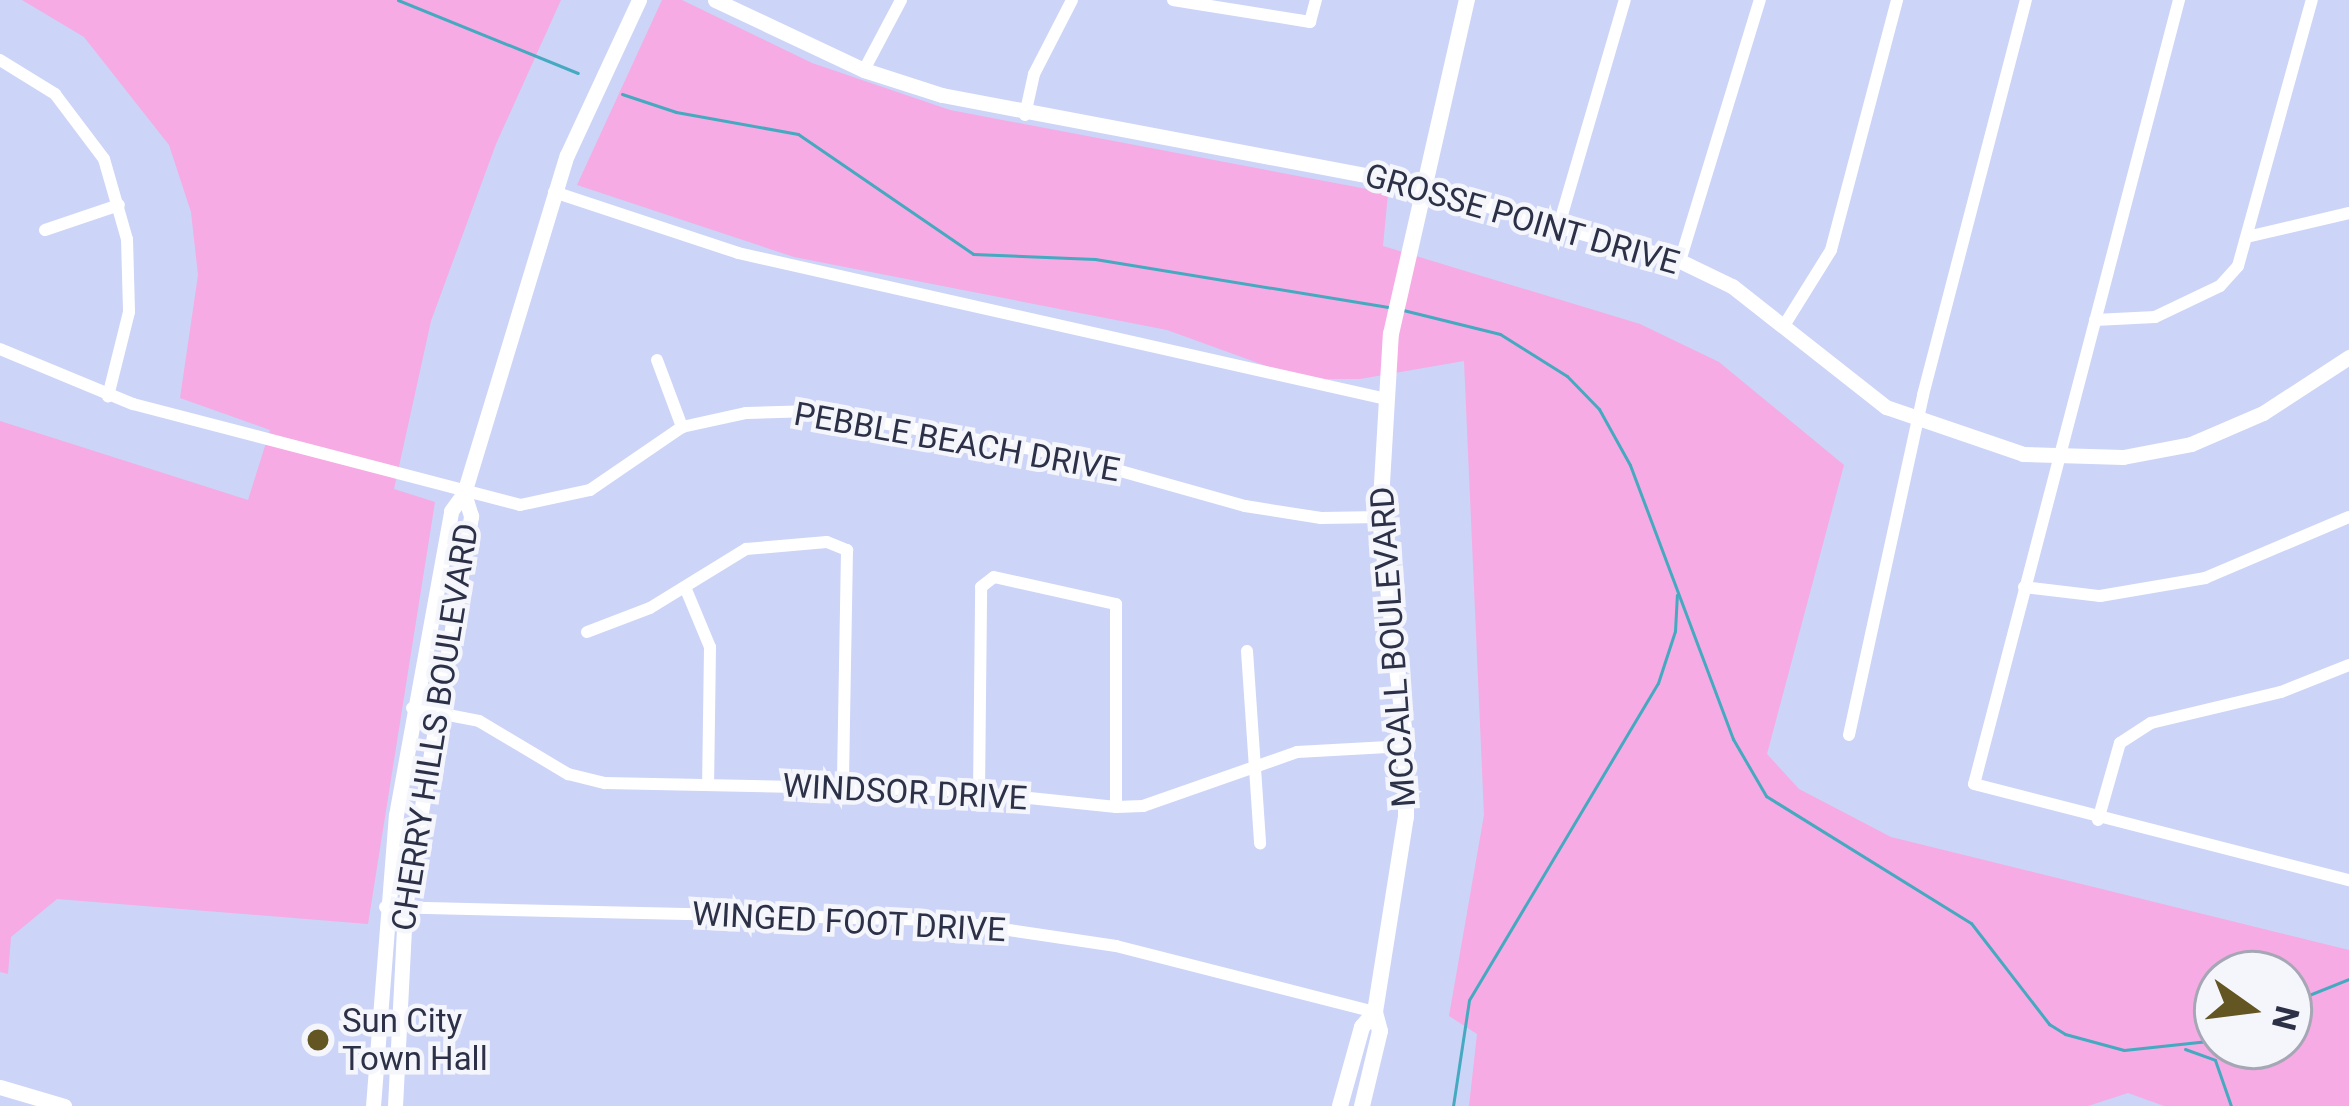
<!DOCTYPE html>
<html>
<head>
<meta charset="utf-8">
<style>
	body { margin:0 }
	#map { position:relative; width:2349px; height:1106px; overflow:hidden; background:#ccd4f7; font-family:Roboto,sans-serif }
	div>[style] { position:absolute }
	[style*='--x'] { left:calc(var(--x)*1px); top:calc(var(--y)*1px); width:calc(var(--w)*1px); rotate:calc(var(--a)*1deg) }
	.green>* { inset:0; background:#f6abe4 }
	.stream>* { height:3px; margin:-1.5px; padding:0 1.5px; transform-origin:1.5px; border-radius:1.5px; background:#45a9bf }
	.minor>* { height:12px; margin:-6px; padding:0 6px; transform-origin:6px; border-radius:6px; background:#fff }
	.tertiary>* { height:15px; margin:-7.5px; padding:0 7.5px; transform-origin:7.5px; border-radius:7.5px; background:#fff }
	.secondary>* { height:16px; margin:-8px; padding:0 8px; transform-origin:8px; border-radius:8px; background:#fff }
	.dots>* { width:33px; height:33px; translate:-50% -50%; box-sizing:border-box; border:6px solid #f5f6fc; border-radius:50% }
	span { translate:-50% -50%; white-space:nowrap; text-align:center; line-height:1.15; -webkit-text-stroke:9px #f5f6fc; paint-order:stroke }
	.street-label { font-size:33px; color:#2c3147 }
	.poi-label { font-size:33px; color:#2c3147 }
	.left { translate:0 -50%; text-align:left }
	.north { position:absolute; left:2193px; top:950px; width:120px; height:120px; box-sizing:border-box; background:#f5f6fc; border:3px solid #a5a7b4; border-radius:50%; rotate:104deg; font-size:33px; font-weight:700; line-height:48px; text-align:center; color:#2c3147 }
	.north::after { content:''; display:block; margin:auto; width:42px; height:54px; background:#635623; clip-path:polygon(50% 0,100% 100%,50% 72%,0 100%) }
</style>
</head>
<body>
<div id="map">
	<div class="green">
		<div style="clip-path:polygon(22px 0,561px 0,496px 144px,431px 321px,394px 489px,435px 502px,368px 924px,57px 899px,11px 937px,8px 974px,0 972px,0 421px,248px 500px,270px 430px,180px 398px,198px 275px,191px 212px,169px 145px,84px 37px)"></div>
		<div style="clip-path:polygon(evenodd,662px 0,682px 0,812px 63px,950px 110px,1388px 193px,1383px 246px,1640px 324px,1719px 362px,1844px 465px,1767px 754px,1799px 789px,1891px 837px,2349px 950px,2349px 1106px,2164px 1106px,2128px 1093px,2088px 1106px,1469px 1106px,1477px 1034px,1449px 1016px,1484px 815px,1464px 361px,1360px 379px,1302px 379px,1167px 330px,794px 257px,577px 185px,662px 0,2217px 974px,2289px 974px,2289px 1046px,2217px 1046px,2217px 974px)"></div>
	</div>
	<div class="stream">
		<div style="--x:398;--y:0;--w:194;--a:22.1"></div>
		<div style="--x:622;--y:94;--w:57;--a:18.4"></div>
		<div style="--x:676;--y:112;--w:124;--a:10.2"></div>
		<div style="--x:798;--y:134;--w:212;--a:34.4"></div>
		<div style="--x:973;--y:254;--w:122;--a:2.3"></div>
		<div style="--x:1095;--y:259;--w:297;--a:9.3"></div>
		<div style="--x:1403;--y:310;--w:100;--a:13.9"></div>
		<div style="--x:1500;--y:334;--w:79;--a:32.1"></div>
		<div style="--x:1567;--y:376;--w:46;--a:45.9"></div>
		<div style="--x:1599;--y:409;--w:64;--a:61"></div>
		<div style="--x:1630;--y:465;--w:293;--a:69.4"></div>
		<div style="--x:1733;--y:739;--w:66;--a:59.9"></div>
		<div style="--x:1766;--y:796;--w:241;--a:31.8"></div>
		<div style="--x:1971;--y:923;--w:128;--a:52.3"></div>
		<div style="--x:2049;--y:1024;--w:19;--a:32"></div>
		<div style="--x:2065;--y:1034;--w:61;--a:15.2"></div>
		<div style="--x:2124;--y:1050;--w:94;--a:-6.1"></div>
		<div style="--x:2289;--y:1003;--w:65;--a:-21.8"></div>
		<div style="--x:2185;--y:1049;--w:32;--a:20"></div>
		<div style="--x:2215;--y:1060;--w:49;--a:70.8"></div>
		<div style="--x:1453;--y:1106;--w:107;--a:-81.4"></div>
		<div style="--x:1469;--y:1000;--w:369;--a:-59.2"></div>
		<div style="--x:1658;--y:683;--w:55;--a:-71.9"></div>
		<div style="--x:1675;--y:631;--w:36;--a:-87"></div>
	</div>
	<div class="minor">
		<div style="--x:1173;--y:0;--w:139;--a:9.1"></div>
		<div style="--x:1310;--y:22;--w:23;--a:-75"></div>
		<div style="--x:2179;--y:0;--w:810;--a:104.65"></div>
		<div style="--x:1974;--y:784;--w:387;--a:14.4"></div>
		<div style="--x:0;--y:60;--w:65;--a:31.7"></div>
		<div style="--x:55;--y:94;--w:81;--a:53"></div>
		<div style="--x:104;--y:159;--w:83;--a:74"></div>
		<div style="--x:127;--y:239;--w:73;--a:88.4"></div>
		<div style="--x:129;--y:312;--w:87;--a:104"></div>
		<div style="--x:864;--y:70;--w:79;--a:-62.1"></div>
		<div style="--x:1025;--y:115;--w:42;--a:-77.6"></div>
		<div style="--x:1034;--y:74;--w:83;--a:-62.8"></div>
		<div style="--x:554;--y:192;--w:194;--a:18.3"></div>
		<div style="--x:738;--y:253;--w:664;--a:12.7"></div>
		<div style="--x:1559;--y:225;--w:234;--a:-73.7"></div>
		<div style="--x:45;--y:230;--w:78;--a:-18.7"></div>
		<div style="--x:2251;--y:236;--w:101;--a:-13.2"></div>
		<div style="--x:1680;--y:261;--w:273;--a:-73"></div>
		<div style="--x:2095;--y:320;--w:60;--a:-2.9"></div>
		<div style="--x:2155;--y:317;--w:72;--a:-25.5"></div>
		<div style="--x:2220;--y:286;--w:27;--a:-48"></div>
		<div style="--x:2238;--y:266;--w:276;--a:-74.5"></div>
		<div style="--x:1785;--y:324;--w:87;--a:-58.1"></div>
		<div style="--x:1831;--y:250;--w:259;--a:-75.2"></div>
		<div style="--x:0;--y:349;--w:144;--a:22.5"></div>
		<div style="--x:133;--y:404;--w:400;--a:14.6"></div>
		<div style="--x:520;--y:505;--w:72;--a:-12.1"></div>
		<div style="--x:590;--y:490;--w:112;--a:-34.4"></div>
		<div style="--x:682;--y:427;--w:66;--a:-12.3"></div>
		<div style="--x:746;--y:413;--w:67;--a:-1.7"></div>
		<div style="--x:813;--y:411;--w:251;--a:9.9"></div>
		<div style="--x:1060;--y:454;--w:192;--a:15.7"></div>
		<div style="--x:1245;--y:506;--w:77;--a:9"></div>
		<div style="--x:1321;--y:518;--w:59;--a:-1"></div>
		<div style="--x:657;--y:360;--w:72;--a:69.5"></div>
		<div style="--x:685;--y:587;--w:65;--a:67.4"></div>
		<div style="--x:710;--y:647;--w:138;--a:90.8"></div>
		<div style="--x:2024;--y:587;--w:77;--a:6.8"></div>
		<div style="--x:2100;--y:596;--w:107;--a:-9.7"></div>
		<div style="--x:2205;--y:578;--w:156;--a:-23"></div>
		<div style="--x:587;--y:632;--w:67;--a:-20.9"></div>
		<div style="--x:650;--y:608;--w:113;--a:-31.6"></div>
		<div style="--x:746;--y:549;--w:81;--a:-4.9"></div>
		<div style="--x:827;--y:542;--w:22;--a:22"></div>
		<div style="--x:847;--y:550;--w:236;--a:91"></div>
		<div style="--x:1247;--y:651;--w:193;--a:86.1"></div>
		<div style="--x:412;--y:708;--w:68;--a:11"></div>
		<div style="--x:479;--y:721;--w:104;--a:30.8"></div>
		<div style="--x:568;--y:774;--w:38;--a:14"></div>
		<div style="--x:605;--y:783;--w:347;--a:1.2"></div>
		<div style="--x:952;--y:790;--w:165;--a:5.9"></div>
		<div style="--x:1116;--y:807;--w:27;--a:-2"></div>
		<div style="--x:1143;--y:806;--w:163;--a:-19.3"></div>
		<div style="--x:1297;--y:752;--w:109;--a:-3.2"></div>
		<div style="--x:1849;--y:735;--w:348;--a:-77.7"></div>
		<div style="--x:1923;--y:395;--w:408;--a:-75.4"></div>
		<div style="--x:979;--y:793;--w:206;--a:-89.4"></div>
		<div style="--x:981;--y:587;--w:16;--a:-38"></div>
		<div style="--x:994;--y:577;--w:125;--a:12.5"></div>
		<div style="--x:1116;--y:604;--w:203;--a:90"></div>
		<div style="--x:2098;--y:820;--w:80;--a:-74.1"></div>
		<div style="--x:2120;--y:743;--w:37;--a:-33"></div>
		<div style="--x:2151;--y:723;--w:134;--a:-13.4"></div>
		<div style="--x:2281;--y:692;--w:73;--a:-21.7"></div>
		<div style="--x:385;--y:907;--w:557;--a:1.34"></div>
		<div style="--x:942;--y:920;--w:176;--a:8.5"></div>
		<div style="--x:1116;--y:946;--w:267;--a:14.3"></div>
	</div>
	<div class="tertiary">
		<div style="--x:715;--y:0;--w:165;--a:25.2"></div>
		<div style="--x:864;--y:70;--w:82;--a:17.8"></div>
		<div style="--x:942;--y:95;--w:485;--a:10.7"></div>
		<div style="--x:1419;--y:185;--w:272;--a:16.2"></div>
		<div style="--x:1680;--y:261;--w:58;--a:25.7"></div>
		<div style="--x:1732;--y:286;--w:196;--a:38.2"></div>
		<div style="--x:1886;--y:407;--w:145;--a:18.9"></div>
		<div style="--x:2023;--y:454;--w:100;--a:1.7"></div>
		<div style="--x:2123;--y:457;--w:69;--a:-10.8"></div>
		<div style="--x:2191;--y:444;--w:78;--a:-23.3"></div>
		<div style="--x:2263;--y:413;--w:103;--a:-33.1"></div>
		<div style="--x:0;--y:1087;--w:67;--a:16.5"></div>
		<div style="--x:373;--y:1106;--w:292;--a:-85.5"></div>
		<div style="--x:396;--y:815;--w:309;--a:-79.7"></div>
		<div style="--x:451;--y:511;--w:22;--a:-54"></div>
		<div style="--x:464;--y:493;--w:353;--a:-73.1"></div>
		<div style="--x:567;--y:155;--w:171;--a:-65.1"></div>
		<div style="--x:395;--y:1106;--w:199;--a:-87.1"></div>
		<div style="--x:405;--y:907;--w:397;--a:-80.4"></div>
		<div style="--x:471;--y:516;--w:24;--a:-107"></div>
	</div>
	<div class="secondary">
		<div style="--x:1340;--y:1106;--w:82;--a:-74.4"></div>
		<div style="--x:1362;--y:1027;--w:20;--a:-49"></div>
		<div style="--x:1362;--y:1106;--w:77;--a:-76.5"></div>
		<div style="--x:1380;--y:1031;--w:20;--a:-105"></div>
		<div style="--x:1375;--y:1012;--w:197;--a:-81"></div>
		<div style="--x:1406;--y:817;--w:71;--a:-90"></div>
		<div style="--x:1406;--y:746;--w:230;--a:-96.5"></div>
		<div style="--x:1380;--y:517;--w:183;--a:-86.6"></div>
		<div style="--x:1391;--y:334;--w:343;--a:-77.2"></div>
	</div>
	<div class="dots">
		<div style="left:318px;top:1040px;background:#635623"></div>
	</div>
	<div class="street-label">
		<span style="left:1522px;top:219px;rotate:16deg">GROSSE POINT DRIVE</span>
		<span style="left:957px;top:442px;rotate:10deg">PEBBLE BEACH DRIVE</span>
		<span style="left:1393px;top:647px;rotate:-94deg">MCCALL BOULEVARD</span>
		<span style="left:435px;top:727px;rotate:-81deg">CHERRY HILLS BOULEVARD</span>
		<span style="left:905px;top:792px;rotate:3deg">WINDSOR DRIVE</span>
		<span style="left:849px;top:922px;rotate:3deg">WINGED FOOT DRIVE</span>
	</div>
	<div class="poi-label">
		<span class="left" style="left:342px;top:1040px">Sun City<br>Town Hall</span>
	</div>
	<div class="north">N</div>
</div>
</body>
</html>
